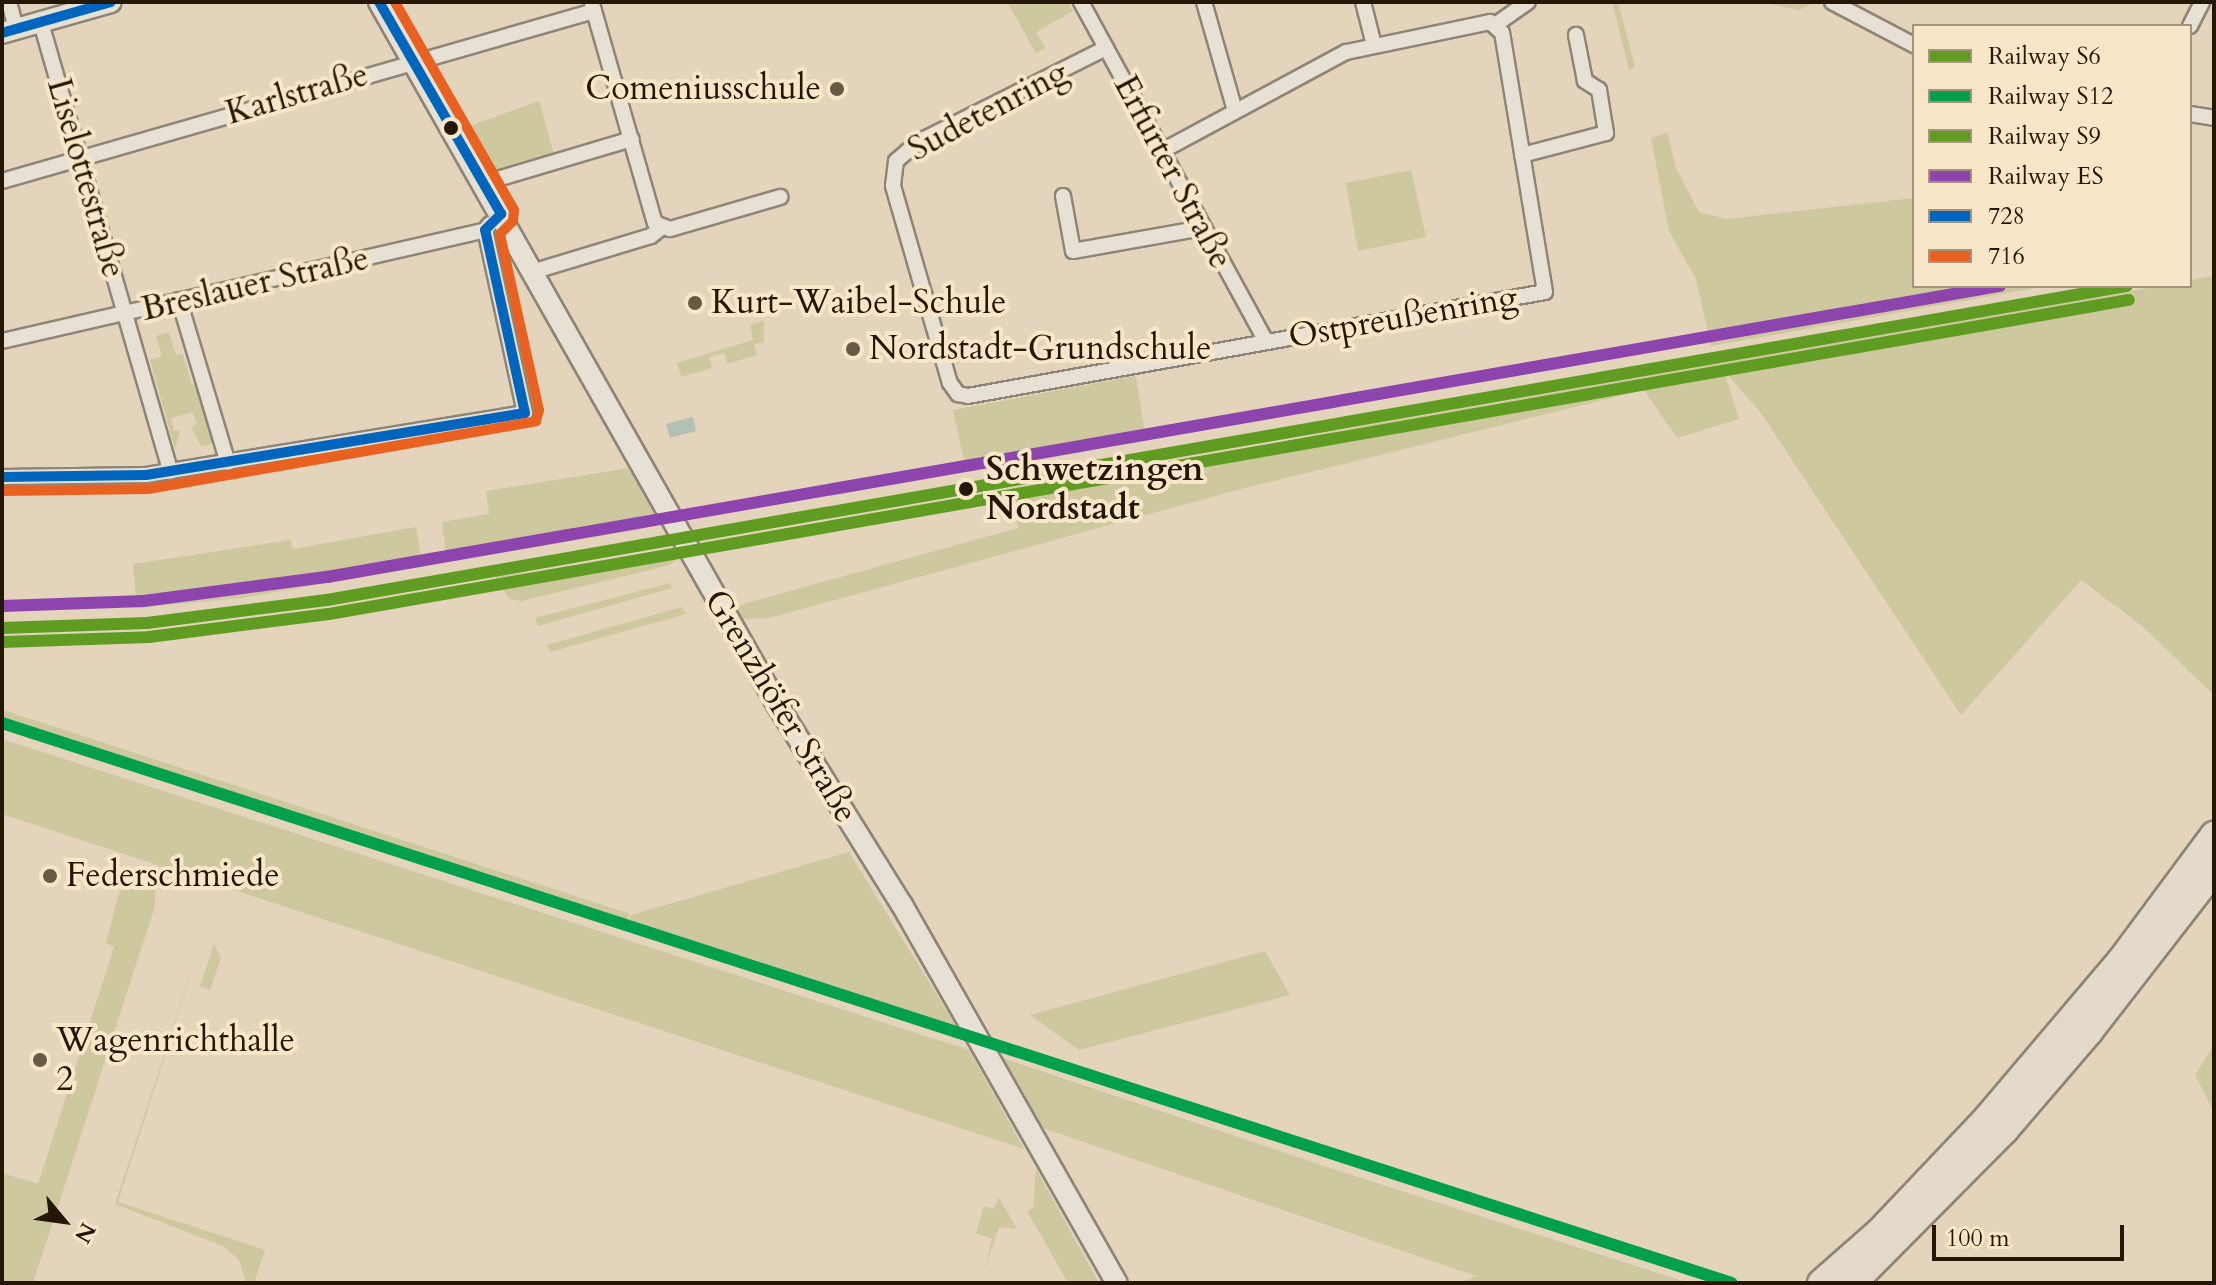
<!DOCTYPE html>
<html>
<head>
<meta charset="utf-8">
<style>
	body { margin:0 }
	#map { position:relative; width:2216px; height:1285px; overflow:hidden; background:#e3d4bb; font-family:Cardo,serif }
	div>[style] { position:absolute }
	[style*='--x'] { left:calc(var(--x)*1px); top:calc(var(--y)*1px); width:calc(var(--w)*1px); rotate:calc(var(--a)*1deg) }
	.green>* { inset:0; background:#cec89e }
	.water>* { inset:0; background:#b3c0b4 }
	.roads { filter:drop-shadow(2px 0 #8f8576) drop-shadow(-2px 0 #8f8576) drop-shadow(0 2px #8f8576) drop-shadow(0 -2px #8f8576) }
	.street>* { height:14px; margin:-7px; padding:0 7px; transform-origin:7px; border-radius:7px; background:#e7e0d4 }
	.secondary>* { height:20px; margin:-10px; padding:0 10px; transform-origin:10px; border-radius:10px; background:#e7e0d4 }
	.highway>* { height:26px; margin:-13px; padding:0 13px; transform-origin:13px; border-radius:13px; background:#e3dacc }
	.bus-1>* { height:10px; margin:-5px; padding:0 5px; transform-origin:5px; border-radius:5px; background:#0065bd }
	.bus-2>* { height:10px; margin:-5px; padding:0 5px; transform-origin:5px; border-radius:5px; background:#e86121 }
	.rail-1>* { height:12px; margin:-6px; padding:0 6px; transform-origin:6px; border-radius:6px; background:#609c22 }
	.rail-2>* { height:12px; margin:-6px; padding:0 6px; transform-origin:6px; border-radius:6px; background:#029f4d }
	.rail-3>* { height:12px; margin:-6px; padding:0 6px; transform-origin:6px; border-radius:6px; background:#609c22 }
	.rail-4>* { height:12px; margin:-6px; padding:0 6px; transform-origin:6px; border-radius:6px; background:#8e44ad }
	.dots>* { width:22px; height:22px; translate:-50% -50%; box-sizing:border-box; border:4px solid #f8e6c8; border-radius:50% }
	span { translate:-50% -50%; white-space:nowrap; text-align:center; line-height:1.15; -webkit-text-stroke:8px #f8e6c8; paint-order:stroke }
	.poi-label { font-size:34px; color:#251706 }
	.right { translate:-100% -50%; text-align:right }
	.left { translate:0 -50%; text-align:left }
	.street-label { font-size:34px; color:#251706 }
	.stop-label { font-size:34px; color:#251706; font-weight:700 }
	.frame { position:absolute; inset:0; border:4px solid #251706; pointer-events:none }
	.legend { position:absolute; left:1912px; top:24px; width:280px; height:264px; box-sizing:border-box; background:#f8e6c8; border:2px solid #a4937a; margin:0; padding:10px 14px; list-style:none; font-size:24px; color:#251706 }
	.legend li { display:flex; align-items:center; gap:16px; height:40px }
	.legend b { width:40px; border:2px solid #a4937a }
	.north { position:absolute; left:24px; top:1181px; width:80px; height:80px; -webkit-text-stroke:6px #f8e6c8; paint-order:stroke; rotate:119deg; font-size:22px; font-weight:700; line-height:32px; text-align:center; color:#251706 }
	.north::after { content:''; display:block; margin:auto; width:28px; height:36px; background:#251706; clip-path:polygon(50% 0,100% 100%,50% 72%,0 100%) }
	.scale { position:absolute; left:1932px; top:1225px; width:192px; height:36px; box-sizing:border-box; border:4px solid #251706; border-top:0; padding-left:10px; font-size:24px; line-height:28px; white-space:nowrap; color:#251706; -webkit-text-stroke:6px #f8e6c8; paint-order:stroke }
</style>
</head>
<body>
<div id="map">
	<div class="green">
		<div style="clip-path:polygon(1007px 2px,1068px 2px,1073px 11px,1036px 32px,1045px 48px,1036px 53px)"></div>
		<div style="clip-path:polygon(1612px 2px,1618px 2px,1635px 67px,1629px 70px)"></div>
		<div style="clip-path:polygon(1759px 2px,1811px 2px,1811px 4px,1799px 10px)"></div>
		<div style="clip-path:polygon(539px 101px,555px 157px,495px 177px,467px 127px)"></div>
		<div style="clip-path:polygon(1667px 132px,1676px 168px,1699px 212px,1727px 219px,1914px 198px,1914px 286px,2046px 286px,1711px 346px,1696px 279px,1669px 231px,1651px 138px)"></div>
		<div style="clip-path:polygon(1411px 170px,1426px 237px,1358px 251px,1346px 183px)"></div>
		<div style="clip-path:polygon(2214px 276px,2214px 695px,2141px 625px,2081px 580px,1961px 715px,1761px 413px,1724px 371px,1739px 419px,1677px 438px,1644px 390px,1241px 489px,769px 618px,739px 619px,729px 608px,1018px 528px,1012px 488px,1054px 481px,1055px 486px,1065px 479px,1199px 456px,1201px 460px,1324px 433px,2158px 286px,2190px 286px,2190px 280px)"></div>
		<div style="clip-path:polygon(764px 321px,764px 342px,754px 344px,757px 355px,727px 364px,724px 353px,709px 357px,712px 368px,681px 377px,677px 363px,753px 340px,750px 325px)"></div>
		<div style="clip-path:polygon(169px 332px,176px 355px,183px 354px,192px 385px,197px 384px,215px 443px,201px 446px,191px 427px,197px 425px,193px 412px,171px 418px,174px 431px,180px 430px,175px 449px,150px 360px,162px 356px,156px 336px)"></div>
		<div style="clip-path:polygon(1136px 376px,1145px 433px,965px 465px,953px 410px)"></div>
		<div style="clip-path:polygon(629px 468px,661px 520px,647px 528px,241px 598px,137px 608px,133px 564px,291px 540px,293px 549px,416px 527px,421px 558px,446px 553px,442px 522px,489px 514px,486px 491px)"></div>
		<div style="clip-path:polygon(674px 546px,676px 560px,670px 565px,522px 601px,509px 599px,495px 576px,651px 561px)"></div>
		<div style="clip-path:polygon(670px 583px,672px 588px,538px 626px,535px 618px)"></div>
		<div style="clip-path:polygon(682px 607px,686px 614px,550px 652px,547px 645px)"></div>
		<div style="clip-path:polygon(2px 699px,3px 710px,630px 914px,626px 920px,2px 717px)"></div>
		<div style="clip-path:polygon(2px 739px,969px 1050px,1024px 1149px,2px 814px)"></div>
		<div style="clip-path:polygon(849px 852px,956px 1026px,629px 920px,631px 915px)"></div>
		<div style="clip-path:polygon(135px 879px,156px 886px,154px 909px,50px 1231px,33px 1283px,2px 1283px,2px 1173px,38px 1184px,114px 947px,106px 943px,119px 893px)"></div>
		<div style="clip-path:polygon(202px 940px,118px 1202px,265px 1250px,254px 1283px,246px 1283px,239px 1260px,223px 1246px,115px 1204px)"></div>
		<div style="clip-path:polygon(214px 944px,221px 958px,210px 990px,200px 986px)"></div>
		<div style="clip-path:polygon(1265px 951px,1290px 995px,1079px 1050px,1030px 1015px)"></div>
		<div style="clip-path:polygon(2214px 1045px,2214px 1112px,2195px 1075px)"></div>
		<div style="clip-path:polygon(994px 1055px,1330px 1168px,1689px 1283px,1460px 1283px,1476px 1276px,1034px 1125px)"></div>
		<div style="clip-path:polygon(1036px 1169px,1099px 1283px,1068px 1283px,1027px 1211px,1033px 1208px)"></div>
		<div style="clip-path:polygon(999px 1198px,1017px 1229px,999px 1227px,985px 1268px,992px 1239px,976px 1233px,984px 1206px,993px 1209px)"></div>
	</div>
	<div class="water">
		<div style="clip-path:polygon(693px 417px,696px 431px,670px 438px,666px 424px)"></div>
	</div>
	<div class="roads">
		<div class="street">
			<div style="--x:9;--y:2;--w:28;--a:75"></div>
			<div style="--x:1081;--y:2;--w:387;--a:61.4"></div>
			<div style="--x:1204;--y:2;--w:113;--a:74.1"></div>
			<div style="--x:1363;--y:2;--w:44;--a:75.7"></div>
			<div style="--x:1832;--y:2;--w:93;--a:27.7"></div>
			<div style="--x:592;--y:4;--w:228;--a:74"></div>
			<div style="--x:655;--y:223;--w:16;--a:22"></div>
			<div style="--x:670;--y:229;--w:115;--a:-16.2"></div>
			<div style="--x:41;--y:23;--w:467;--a:73.9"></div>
			<div style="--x:1495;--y:25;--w:40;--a:-34.9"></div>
			<div style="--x:2190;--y:26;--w:27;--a:-63"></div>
			<div style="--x:1106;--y:48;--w:210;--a:153.4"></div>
			<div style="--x:918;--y:142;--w:29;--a:139"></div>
			<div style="--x:896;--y:161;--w:25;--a:97"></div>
			<div style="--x:893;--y:186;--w:205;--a:73.9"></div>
			<div style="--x:950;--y:383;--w:14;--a:54"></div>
			<div style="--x:958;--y:394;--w:10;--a:11"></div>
			<div style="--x:968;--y:396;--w:586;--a:-10.22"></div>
			<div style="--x:1545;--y:292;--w:263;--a:-99.4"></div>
			<div style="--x:1502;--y:33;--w:16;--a:-137"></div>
			<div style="--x:1490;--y:22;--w:147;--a:168.2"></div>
			<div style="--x:1346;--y:52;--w:207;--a:151.7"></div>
			<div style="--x:2190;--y:114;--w:24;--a:9"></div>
			<div style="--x:1522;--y:155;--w:87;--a:-14.7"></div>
			<div style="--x:1606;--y:133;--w:44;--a:-99.2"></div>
			<div style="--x:1599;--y:90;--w:17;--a:-147"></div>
			<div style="--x:1585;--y:81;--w:47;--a:-101.1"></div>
			<div style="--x:2;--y:181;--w:616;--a:-16.02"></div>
			<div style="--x:484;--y:183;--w:154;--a:-16.6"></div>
			<div style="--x:1063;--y:196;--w:56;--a:79.7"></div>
			<div style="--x:1073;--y:251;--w:131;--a:-10.1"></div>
			<div style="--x:535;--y:271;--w:121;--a:-16.8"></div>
			<div style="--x:651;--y:236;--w:13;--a:-39"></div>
			<div style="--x:179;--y:300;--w:170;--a:73.3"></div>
			<div style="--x:2;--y:341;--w:496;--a:-12.9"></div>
			<div style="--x:485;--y:230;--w:8;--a:-50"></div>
			<div style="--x:2;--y:477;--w:144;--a:-0.8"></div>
			<div style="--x:146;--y:475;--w:384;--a:-9.3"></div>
			<div style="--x:525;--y:413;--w:187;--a:-102.3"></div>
		</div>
		<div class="secondary">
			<div style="--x:379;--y:2;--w:809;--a:60.46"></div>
			<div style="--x:778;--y:706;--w:234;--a:58.1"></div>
			<div style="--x:902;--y:905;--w:435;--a:60.4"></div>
			<div style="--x:2;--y:33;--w:113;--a:-15.9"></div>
		</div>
		<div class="highway">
			<div style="--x:1821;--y:1283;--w:77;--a:-41.3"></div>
			<div style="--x:1879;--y:1232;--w:157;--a:-46.5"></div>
			<div style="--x:1987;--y:1118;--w:207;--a:-49.7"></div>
			<div style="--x:2121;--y:960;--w:156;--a:-53.4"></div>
			<div style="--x:1853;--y:1283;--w:216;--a:-45.2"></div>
			<div style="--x:2005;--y:1130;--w:129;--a:-49.4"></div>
			<div style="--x:2089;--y:1032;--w:204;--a:-52.2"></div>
		</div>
	</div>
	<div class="bus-1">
		<div style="--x:2;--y:33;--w:113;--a:-15.9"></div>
		<div style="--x:2;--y:477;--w:144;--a:-0.8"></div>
		<div style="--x:146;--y:475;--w:384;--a:-9.3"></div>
		<div style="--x:525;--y:413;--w:187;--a:-102.3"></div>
		<div style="--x:485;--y:230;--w:23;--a:-45"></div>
		<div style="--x:501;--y:214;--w:245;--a:-119.9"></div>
	</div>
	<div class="bus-2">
		<div style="--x:2;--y:491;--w:146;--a:-0.8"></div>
		<div style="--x:148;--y:489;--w:394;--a:-9.9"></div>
		<div style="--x:536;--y:421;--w:11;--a:-75"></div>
		<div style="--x:539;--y:410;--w:180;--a:-102.5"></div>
		<div style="--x:500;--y:234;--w:18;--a:-45"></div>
		<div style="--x:513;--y:221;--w:11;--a:-85"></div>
		<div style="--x:514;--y:210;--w:240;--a:-119.8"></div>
	</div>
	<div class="rail-1">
		<div style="--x:2;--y:628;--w:145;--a:-2"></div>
		<div style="--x:147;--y:623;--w:181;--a:-7.3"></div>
		<div style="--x:327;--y:600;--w:1827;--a:-9.9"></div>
	</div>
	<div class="rail-2">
		<div style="--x:2;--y:723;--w:1818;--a:17.94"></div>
	</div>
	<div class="rail-3">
		<div style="--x:2;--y:642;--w:147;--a:-1.9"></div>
		<div style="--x:149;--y:637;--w:181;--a:-7.3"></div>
		<div style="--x:329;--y:614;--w:1827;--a:-9.9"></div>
	</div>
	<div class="rail-4">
		<div style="--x:2;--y:606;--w:142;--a:-2"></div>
		<div style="--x:144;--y:601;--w:185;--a:-7.5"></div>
		<div style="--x:327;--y:577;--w:1698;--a:-9.87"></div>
	</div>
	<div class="dots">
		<div style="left:837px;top:89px;background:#685945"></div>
		<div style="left:451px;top:128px;background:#251706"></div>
		<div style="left:695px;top:303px;background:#685945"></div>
		<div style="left:853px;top:349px;background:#685945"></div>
		<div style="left:966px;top:489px;background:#251706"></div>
		<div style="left:50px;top:876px;background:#685945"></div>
		<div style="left:40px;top:1060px;background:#685945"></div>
	</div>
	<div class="poi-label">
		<span class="right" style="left:821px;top:89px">Comeniusschule</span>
		<span class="left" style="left:711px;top:303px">Kurt-Waibel-Schule</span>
		<span class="left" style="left:869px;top:349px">Nordstadt-Grundschule</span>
		<span class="left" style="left:66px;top:876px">Federschmiede</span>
		<span class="left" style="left:56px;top:1060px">Wagenrichthalle<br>2</span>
	</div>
	<div class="street-label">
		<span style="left:297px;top:94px;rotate:-16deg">Karlstraße</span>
		<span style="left:988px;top:111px;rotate:-28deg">Sudetenring</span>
		<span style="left:1173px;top:172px;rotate:62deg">Erfurter Straße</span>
		<span style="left:86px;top:178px;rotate:74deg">Liselottestraße</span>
		<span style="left:255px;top:284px;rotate:-13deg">Breslauer Straße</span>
		<span style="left:1403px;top:317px;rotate:-10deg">Ostpreußenring</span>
		<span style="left:781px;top:706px;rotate:59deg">Grenzhöfer Straße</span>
	</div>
	<div class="stop-label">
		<span class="left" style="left:986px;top:489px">Schwetzingen<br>Nordstadt</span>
	</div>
	<div class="frame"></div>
	<ul class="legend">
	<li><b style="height:10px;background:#609c22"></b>Railway S6</li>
	<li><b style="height:10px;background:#029f4d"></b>Railway S12</li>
	<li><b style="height:10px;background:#609c22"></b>Railway S9</li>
	<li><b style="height:10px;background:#8e44ad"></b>Railway ES</li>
	<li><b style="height:10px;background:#0065bd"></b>728</li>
	<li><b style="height:10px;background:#e86121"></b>716</li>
	</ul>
	<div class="north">N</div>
	<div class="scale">100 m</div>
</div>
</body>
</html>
